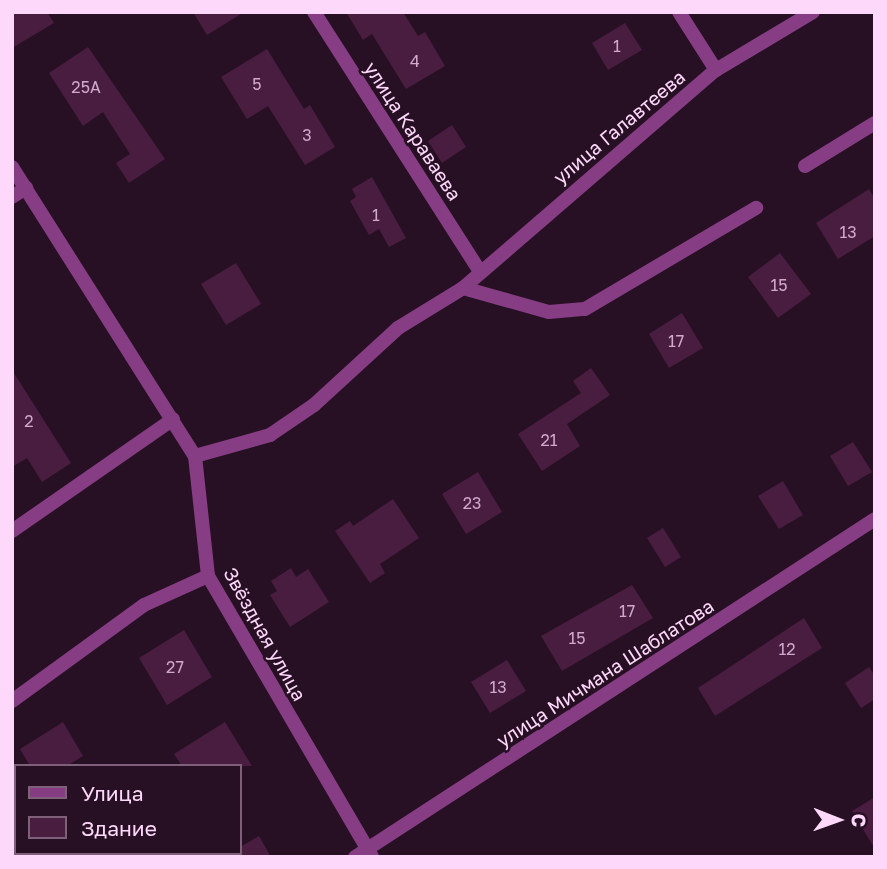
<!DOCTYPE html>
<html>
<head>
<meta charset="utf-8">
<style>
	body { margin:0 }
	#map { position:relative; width:887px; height:869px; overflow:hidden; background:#281024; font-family:"Golos Text",sans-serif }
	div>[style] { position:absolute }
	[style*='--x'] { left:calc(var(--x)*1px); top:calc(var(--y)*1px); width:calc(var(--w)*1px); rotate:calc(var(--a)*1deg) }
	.building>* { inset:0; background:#481d40 }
	.minor>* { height:14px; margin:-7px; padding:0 7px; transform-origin:7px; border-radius:7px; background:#863d84 }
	span { translate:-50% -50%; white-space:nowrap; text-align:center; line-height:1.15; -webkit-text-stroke:5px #281024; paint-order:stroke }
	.number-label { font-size:16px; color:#d0a9cc }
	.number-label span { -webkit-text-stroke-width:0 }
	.street-label { font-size:19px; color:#fed8fb }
	.frame { position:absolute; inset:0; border:14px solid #fed8fb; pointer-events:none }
	.legend { position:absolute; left:14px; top:764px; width:228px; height:91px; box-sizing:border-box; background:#281024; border:2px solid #7e607a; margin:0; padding:9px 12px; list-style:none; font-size:21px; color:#fed8fb }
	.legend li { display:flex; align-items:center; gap:14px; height:35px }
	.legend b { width:35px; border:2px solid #7e607a }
	.north { position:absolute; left:803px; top:785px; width:70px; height:70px; -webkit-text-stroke:5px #281024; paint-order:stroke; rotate:91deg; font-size:19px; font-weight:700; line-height:28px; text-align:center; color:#fed8fb }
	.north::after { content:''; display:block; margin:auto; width:24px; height:32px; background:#fed8fb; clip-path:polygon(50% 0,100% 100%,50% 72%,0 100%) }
</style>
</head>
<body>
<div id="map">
	<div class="building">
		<div style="clip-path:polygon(12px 12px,47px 12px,54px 23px,12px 48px)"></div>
		<div style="clip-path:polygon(193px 12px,244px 12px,207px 35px)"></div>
		<div style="clip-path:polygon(346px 12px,403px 12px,418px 36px,425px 32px,445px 66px,406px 89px,372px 34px,363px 40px)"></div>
		<div style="clip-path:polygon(625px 23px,642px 50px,608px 70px,592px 43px)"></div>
		<div style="clip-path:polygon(88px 47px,165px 159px,129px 183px,116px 163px,130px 154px,103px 112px,83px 126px,49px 73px)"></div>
		<div style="clip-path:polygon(267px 49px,304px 109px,310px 105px,335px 147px,305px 165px,268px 106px,247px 119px,221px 77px)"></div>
		<div style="clip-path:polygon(452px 125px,466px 147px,442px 163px,428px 141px)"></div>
		<div style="clip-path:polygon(372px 177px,406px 238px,389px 247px,379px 229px,369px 235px,350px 201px,356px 197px,352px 189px)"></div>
		<div style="clip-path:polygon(869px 189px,875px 199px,875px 236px,838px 259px,816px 223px)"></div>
		<div style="clip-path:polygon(780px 253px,811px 294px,778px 318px,748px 277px)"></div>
		<div style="clip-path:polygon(236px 263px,261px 304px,226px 325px,201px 284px)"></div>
		<div style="clip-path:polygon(682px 313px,703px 348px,669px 368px,649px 334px)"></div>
		<div style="clip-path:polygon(591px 368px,610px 395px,567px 424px,580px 446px,542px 471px,518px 434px,581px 393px,573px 381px)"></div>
		<div style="clip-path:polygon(12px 370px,71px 463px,42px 482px,27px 458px,12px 467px)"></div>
		<div style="clip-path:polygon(853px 442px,872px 472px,848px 486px,830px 456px)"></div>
		<div style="clip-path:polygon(478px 472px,502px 512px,466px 534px,442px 494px)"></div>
		<div style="clip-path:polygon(783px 481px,803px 515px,779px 529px,758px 496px)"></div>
		<div style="clip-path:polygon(393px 499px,419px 538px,380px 564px,385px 573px,370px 583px,335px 531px,350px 521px,353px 526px)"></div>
		<div style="clip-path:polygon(663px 528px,681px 557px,665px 567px,647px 538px)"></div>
		<div style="clip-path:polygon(291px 568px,296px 577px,308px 569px,329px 602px,290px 627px,270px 595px,277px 591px,271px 581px)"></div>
		<div style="clip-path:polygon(632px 585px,653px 618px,562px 671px,541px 636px)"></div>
		<div style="clip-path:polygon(804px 618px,822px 648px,715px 716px,698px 688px)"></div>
		<div style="clip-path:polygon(184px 630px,212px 677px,167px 705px,139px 658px)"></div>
		<div style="clip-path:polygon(507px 660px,526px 691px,490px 713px,471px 682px)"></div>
		<div style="clip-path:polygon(869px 667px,875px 676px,875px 699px,861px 708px,845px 683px)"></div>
		<div style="clip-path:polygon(63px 722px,83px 756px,67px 766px,30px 766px,20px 749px)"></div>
		<div style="clip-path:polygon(225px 722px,252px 766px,182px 766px,174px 754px)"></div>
		<div style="clip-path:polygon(875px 797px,875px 849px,852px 811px)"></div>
		<div style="clip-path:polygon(259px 836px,271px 857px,223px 857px,240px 853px,240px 847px)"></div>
	</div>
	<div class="minor">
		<div style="--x:314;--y:12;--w:306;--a:57.4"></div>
		<div style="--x:679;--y:12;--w:69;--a:57.5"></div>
		<div style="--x:805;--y:166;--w:82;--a:-31.6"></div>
		<div style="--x:12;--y:167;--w:342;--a:57.7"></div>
		<div style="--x:195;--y:456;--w:121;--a:83.8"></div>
		<div style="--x:208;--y:576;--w:325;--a:59.7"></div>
		<div style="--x:12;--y:197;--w:17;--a:-33"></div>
		<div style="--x:463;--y:288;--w:89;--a:15.6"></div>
		<div style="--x:549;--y:312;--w:36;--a:-5"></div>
		<div style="--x:585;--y:309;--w:199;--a:-30.6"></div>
		<div style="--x:195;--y:456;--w:78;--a:-15.6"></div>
		<div style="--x:270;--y:435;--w:53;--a:-34.3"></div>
		<div style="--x:314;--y:405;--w:114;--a:-42.5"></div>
		<div style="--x:398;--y:328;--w:76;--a:-31.6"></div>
		<div style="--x:463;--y:288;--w:334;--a:-40.8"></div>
		<div style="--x:716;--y:70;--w:113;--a:-30.9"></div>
		<div style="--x:12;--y:531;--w:196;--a:-34.8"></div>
		<div style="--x:12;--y:701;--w:163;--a:-36"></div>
		<div style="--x:144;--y:605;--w:70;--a:-24.4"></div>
		<div style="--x:355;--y:857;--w:620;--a:-33.02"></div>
	</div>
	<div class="number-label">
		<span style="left:617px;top:46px">1</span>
		<span style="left:415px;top:61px">4</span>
		<span style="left:257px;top:84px">5</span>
		<span style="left:86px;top:87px">25А</span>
		<span style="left:307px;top:135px">3</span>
		<span style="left:376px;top:215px">1</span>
		<span style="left:848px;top:232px">13</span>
		<span style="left:779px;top:285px">15</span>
		<span style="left:676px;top:341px">17</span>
		<span style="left:29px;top:421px">2</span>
		<span style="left:549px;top:440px">21</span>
		<span style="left:472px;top:503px">23</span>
		<span style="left:627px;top:611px">17</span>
		<span style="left:577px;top:638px">15</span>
		<span style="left:787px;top:649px">12</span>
		<span style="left:175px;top:667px">27</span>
		<span style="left:498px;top:687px">13</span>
	</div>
	<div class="street-label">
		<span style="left:619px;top:127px;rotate:-40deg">улица Галавтеева</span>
		<span style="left:413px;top:131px;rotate:57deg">улица Караваева</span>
		<span style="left:265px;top:634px;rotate:61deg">Звёздная улица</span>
		<span style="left:605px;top:673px;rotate:-33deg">улица Мичмана Шаблатова</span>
	</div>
	<div class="frame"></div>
	<ul class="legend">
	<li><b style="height:9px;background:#863d84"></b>Улица</li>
	<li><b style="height:19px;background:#481d40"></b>Здание</li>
	</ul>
	<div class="north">С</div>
</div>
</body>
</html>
